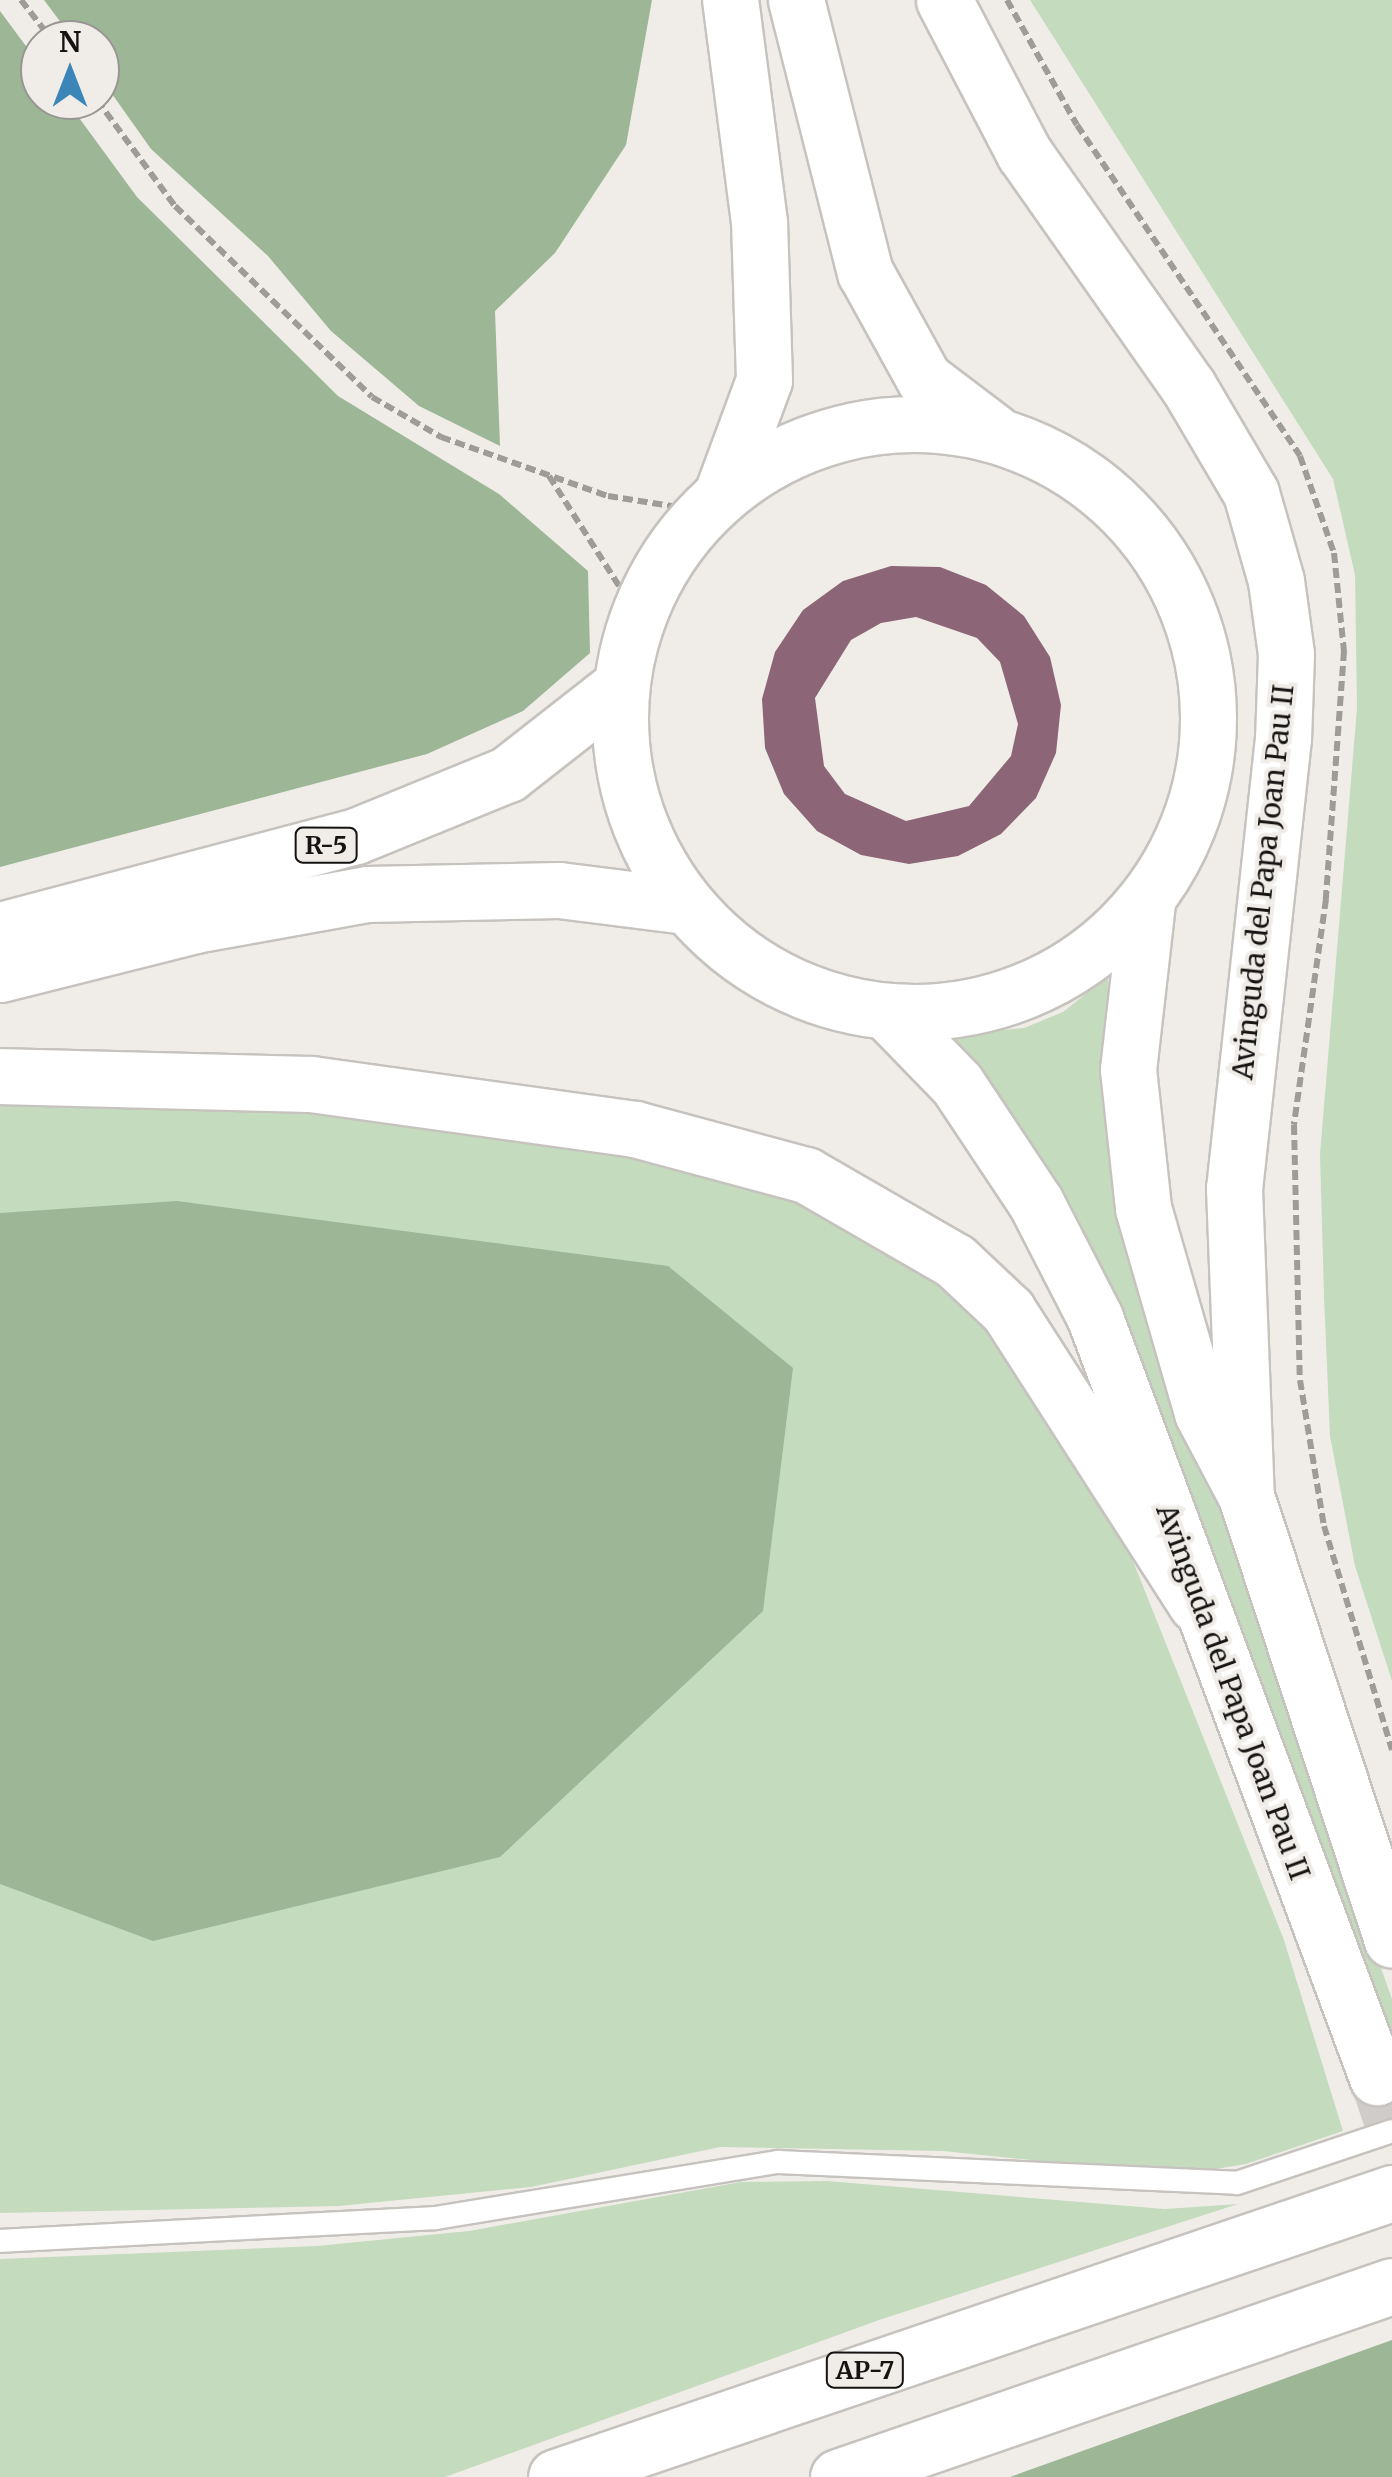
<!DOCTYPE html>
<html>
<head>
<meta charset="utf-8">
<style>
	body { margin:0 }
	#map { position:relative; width:1392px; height:2477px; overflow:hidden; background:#f0ede9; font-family:Merriweather,serif }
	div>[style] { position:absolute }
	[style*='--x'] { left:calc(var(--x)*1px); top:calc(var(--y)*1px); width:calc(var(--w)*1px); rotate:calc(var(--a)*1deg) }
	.green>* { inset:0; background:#c5dbbe }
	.forest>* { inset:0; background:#9db696 }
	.building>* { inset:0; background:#8c6676 }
	.secondary-tunnel>* { height:55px; margin-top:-27.5px; transform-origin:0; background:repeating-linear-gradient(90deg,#cfccc9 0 55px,transparent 0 83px) }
	.path>* { height:6px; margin-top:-3px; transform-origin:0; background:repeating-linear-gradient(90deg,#9e9c99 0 10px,transparent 0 15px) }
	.roads { filter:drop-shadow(2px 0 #c6c3bf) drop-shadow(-2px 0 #c6c3bf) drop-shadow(0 2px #c6c3bf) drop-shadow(0 -2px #c6c3bf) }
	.service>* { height:22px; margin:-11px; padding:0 11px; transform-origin:11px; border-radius:11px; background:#fff }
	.secondary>* { height:55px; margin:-27.5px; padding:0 27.5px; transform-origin:27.5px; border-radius:27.5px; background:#fff }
	.secondary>.ring { margin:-27.5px; padding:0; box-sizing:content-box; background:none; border:55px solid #fff; border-radius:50% }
	.motorway>* { height:55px; margin:-27.5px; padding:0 27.5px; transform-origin:27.5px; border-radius:27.5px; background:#fff }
	span { translate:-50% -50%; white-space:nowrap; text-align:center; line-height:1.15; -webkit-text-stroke:8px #f0ede9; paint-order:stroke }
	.shield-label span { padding:2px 8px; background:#f0ede9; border:2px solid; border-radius:8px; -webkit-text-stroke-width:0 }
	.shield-label { font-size:25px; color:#151413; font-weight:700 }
	.street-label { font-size:28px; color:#151413 }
	.north { position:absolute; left:20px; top:20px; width:100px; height:100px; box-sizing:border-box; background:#f0ede9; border:2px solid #989693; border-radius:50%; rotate:0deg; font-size:28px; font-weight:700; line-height:40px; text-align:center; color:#151413 }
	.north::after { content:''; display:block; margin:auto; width:35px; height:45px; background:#3b85b9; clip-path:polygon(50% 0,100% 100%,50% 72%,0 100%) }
</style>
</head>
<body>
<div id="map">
	<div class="green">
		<div style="clip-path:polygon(1030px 0,1392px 0,1392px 1681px,1355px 1566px,1330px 1436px,1324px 1297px,1320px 1154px,1357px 708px,1355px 575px,1333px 479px)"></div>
		<div style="clip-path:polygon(1108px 976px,1107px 1061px,1146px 1302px,1392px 1999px,1392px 2078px,987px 1095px,949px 1035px,1024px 1028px,1063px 1012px)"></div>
		<div style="clip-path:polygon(0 1097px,374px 1111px,743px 1176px,820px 1205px,943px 1278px,1011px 1346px,1127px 1546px,1284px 1940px,1343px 2131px,1246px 2164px,1179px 2175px,943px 2151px,720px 2147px,531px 2187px,339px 2206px,0 2213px)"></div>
		<div style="clip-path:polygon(827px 2181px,1165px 2209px,1238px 2204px,882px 2319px,445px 2477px,0 2477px,0 2259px,317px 2246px,469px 2231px,741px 2182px)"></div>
	</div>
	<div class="forest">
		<div style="clip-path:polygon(44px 0,652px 0,626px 145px,555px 253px,495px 311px,500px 446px,419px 406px,331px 331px,268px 256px,151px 149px,100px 77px,100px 40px,74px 40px)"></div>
		<div style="clip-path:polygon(0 11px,40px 65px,40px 100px,66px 100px,137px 197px,338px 396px,499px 494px,588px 571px,590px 653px,523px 711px,427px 754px,0 867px)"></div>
		<div style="clip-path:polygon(177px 1201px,668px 1266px,793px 1368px,763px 1611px,500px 1857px,153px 1941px,0 1884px,0 1213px)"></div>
		<div style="clip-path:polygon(1392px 2340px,1392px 2477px,1010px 2477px)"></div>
	</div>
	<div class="building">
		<div style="clip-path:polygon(evenodd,891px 566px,940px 567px,986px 585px,1024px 616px,1050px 657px,1061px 705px,1056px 753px,1036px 798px,1001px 834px,958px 856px,909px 864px,861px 855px,817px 831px,784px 794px,765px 748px,762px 699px,775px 652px,803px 610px,843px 581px,891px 566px,916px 617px,977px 638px,1000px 662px,1018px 724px,1011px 756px,969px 806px,906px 821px,845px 794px,824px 766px,815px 698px,851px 640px,881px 623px,916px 617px)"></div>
	</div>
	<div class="secondary-tunnel">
		<div style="--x:1377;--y:2077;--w:47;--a:71.6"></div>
	</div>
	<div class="path">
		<div style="--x:21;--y:0;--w:51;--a:52.2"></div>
		<div style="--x:1007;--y:0;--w:143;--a:60.8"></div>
		<div style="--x:1077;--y:125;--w:399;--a:56"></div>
		<div style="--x:1300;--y:456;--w:103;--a:70.7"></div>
		<div style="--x:1334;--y:553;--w:99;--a:84.2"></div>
		<div style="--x:1344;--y:651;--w:249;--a:94.2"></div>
		<div style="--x:1326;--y:899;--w:228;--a:98.1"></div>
		<div style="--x:1294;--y:1125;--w:255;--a:88.7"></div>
		<div style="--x:1300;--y:1380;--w:148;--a:80.7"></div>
		<div style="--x:1324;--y:1526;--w:234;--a:73.1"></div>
		<div style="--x:97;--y:100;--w:132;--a:53.7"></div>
		<div style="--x:175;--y:206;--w:274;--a:44.1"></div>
		<div style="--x:372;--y:397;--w:80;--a:30.1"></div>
		<div style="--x:441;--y:437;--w:177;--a:19.5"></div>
		<div style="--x:608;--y:496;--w:77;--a:9"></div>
		<div style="--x:549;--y:476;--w:164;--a:57.5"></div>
	</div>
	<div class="roads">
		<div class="service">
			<div style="--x:0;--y:2241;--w:436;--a:-3"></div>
			<div style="--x:435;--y:2218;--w:348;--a:-9.3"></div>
			<div style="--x:778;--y:2162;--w:459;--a:2.6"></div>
			<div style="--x:1237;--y:2183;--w:163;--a:-18.5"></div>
		</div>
		<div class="secondary">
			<div style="--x:796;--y:0;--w:281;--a:75.8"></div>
			<div style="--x:865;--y:272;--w:122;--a:61.1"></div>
			<div style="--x:924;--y:379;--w:88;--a:37.1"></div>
			<div style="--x:944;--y:0;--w:173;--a:62.4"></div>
			<div style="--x:1024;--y:153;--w:285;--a:54.9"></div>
			<div style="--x:1188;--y:386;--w:124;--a:59.5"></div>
			<div style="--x:1251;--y:493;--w:91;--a:74.1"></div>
			<div style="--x:1276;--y:581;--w:74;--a:82.2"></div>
			<div style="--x:1286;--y:654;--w:84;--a:92"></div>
			<div style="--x:1283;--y:738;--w:453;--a:96.2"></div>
			<div style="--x:1234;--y:1188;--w:308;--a:87.8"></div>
			<div class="ring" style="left:620px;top:424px;width:533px;height:533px"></div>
			<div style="--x:723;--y:491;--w:118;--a:-69.7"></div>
			<div style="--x:764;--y:380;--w:158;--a:-91.8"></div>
			<div style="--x:759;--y:222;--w:224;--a:-97.4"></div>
			<div style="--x:1147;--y:903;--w:167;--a:96.5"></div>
			<div style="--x:1128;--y:1069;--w:140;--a:83.8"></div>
			<div style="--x:1143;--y:1208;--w:213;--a:73.9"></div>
			<div style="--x:1202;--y:1413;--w:94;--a:62.1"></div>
			<div style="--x:1246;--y:1496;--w:467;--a:71.8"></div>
			<div style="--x:888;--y:1013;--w:99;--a:45.8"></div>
			<div style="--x:957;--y:1084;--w:143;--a:56.4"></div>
			<div style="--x:1036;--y:1203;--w:129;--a:62.8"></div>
			<div style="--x:1095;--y:1318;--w:810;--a:69.62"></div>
		</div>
		<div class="motorway">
			<div style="--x:0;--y:930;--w:368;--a:-14.8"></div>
			<div style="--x:356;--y:836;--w:164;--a:-22.2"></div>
			<div style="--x:508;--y:774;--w:141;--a:-38.1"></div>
			<div style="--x:0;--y:974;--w:201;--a:-14.1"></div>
			<div style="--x:195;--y:925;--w:175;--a:-10.2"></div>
			<div style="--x:367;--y:894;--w:192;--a:-1.2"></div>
			<div style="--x:559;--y:890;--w:128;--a:7.2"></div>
			<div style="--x:0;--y:1076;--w:311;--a:1.5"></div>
			<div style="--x:311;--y:1084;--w:327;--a:7.9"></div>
			<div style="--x:635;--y:1129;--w:177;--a:15.1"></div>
			<div style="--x:806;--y:1175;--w:172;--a:30"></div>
			<div style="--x:955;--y:1261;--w:73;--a:43.3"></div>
			<div style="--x:1008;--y:1311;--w:348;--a:57.3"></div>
			<div style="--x:556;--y:2477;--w:883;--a:-18.76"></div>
			<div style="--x:838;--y:2477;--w:586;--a:-19.02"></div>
		</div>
	</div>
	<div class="shield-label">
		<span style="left:326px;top:845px">R-5</span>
		<span style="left:865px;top:2370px">AP-7</span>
	</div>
	<div class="street-label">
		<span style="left:1263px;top:882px;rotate:-84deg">Avinguda del Papa Joan Pau II</span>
		<span style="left:1233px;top:1692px;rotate:70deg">Avinguda del Papa Joan Pau II</span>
	</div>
	<div class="north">N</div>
</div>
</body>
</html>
